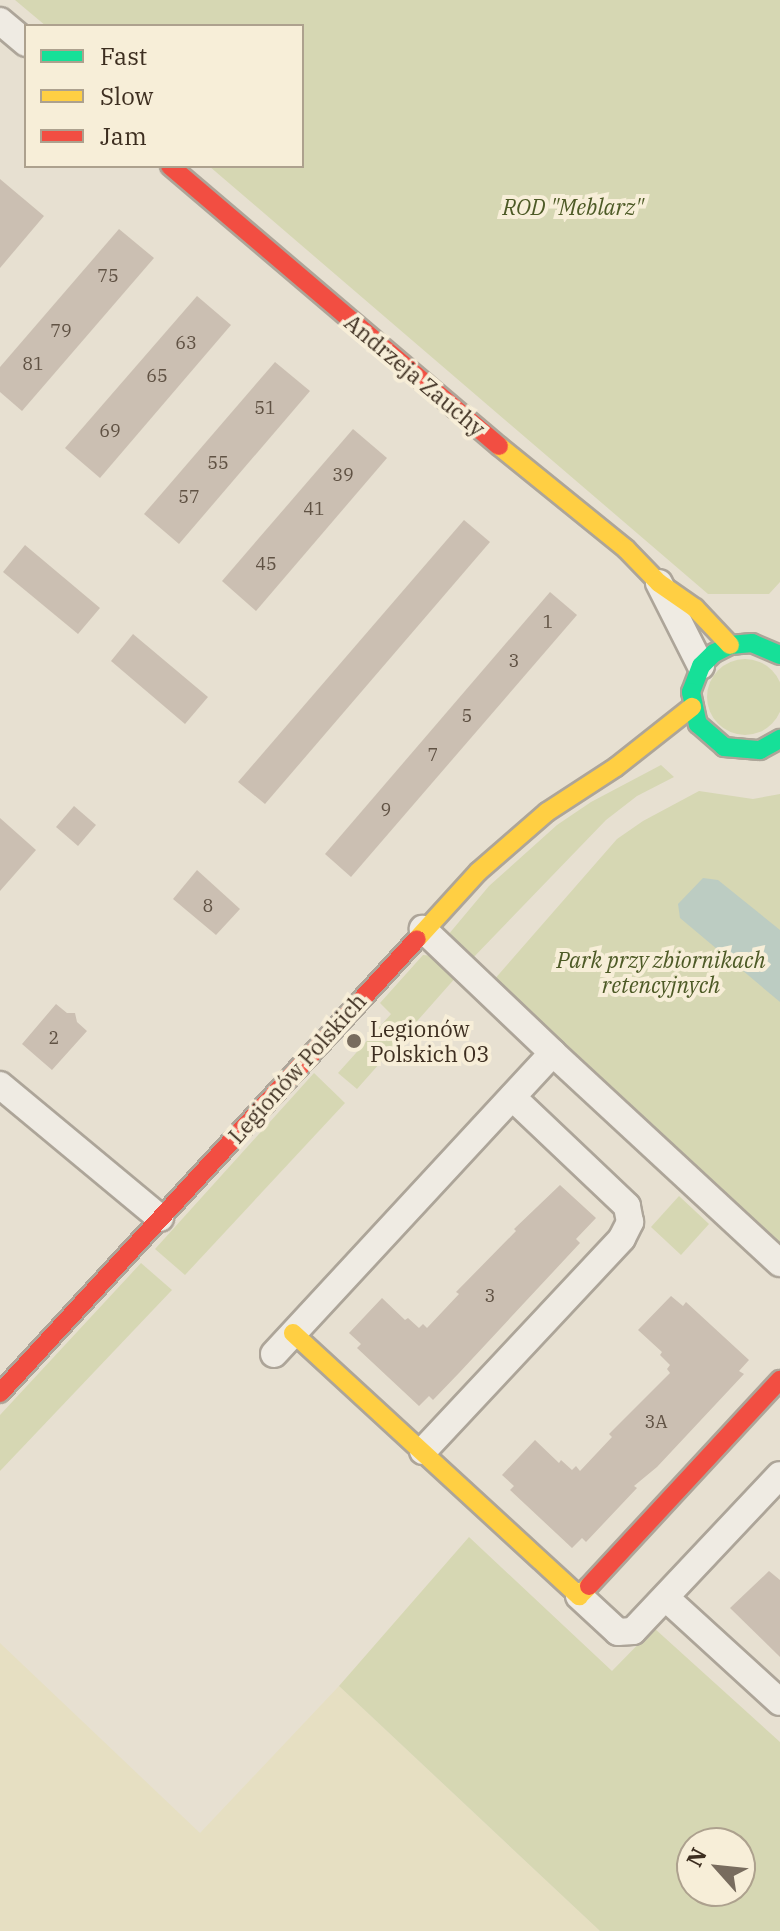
<!DOCTYPE html>
<html>
<head>
<meta charset="utf-8">
<style>
	body { margin:0 }
	#map { position:relative; width:780px; height:1931px; overflow:hidden; background:#e7e0d1; font-family:"IBM Plex Serif",serif }
	div>[style] { position:absolute }
	[style*='--x'] { left:calc(var(--x)*1px); top:calc(var(--y)*1px); width:calc(var(--w)*1px); rotate:calc(var(--a)*1deg) }
	.farmland>* { inset:0; background:#e6dfc2 }
	.green>* { inset:0; background:#d6d7b3 }
	.round { border-radius:50% }
	.water>* { inset:0; background:#bcccc2 }
	.building>* { inset:0; background:#cbbfb2 }
	.roads { filter:drop-shadow(2px 0 #ada599) drop-shadow(-2px 0 #ada599) drop-shadow(0 2px #ada599) drop-shadow(0 -2px #ada599) }
	.street>* { height:26px; margin:-13px; padding:0 13px; transform-origin:13px; border-radius:13px; background:#efebe3 }
	.fast>* { height:18px; margin:-9px; padding:0 9px; transform-origin:9px; border-radius:9px; background:#16e098 }
	.slow>* { height:18px; margin:-9px; padding:0 9px; transform-origin:9px; border-radius:9px; background:#ffcf43 }
	.jam>* { height:18px; margin:-9px; padding:0 9px; transform-origin:9px; border-radius:9px; background:#f24e42 }
	.dots>* { width:22px; height:22px; translate:-50% -50%; box-sizing:border-box; border:4px solid #f7eed8; border-radius:50% }
	span { translate:-50% -50%; white-space:nowrap; text-align:center; line-height:1.15; -webkit-text-stroke:8px #f7eed8; paint-order:stroke }
	.number-label { font-size:18px; color:#605244 }
	.number-label span { -webkit-text-stroke-width:0 }
	.park-label { font-size:22px; color:#4d5a26; font-style:italic }
	.street-label { font-size:22px; color:#3d2e20 }
	.poi-label { font-size:22px; color:#3d2e20 }
	.left { translate:0 -50%; text-align:left }
	.legend { position:absolute; left:24px; top:24px; width:280px; height:144px; box-sizing:border-box; background:#f7eed8; border:2px solid #ada18e; margin:0; padding:10px 14px; list-style:none; font-size:24px; color:#3d2e20 }
	.legend li { display:flex; align-items:center; gap:16px; height:40px }
	.legend b { width:40px; border:2px solid #ada18e }
	.north { position:absolute; left:676px; top:1827px; width:80px; height:80px; box-sizing:border-box; background:#f7eed8; border:2px solid #ada18e; border-radius:50%; rotate:297deg; font-size:22px; font-weight:700; line-height:32px; text-align:center; color:#3d2e20 }
	.north::after { content:''; display:block; margin:auto; width:28px; height:36px; background:#786c5e; clip-path:polygon(50% 0,100% 100%,50% 72%,0 100%) }
</style>
</head>
<body>
<div id="map">
	<div class="farmland">
		<div style="clip-path:polygon(0 1643px,200px 1833px,339px 1686px,600px 1931px,0 1931px)"></div>
	</div>
	<div class="green">
		<div style="clip-path:polygon(15px 0,780px 0,780px 582px,769px 594px,708px 594px,209px 166px,302px 166px,302px 26px,46px 26px)"></div>
		<div class="round" style="left:707px;top:659px;width:76px;height:76px"></div>
		<div style="clip-path:polygon(661px 765px,674px 777px,637px 796px,606px 820px,470px 961px,448px 935px,489px 886px,557px 825px,591px 802px)"></div>
		<div style="clip-path:polygon(699px 791px,753px 799px,780px 794px,780px 1244px,493px 981px,617px 839px,643px 821px)"></div>
		<div style="clip-path:polygon(423px 955px,435px 956px,457px 976px,357px 1089px,338px 1073px,391px 1014px,380px 1003px)"></div>
		<div style="clip-path:polygon(314px 1073px,345px 1103px,185px 1275px,155px 1249px)"></div>
		<div style="clip-path:polygon(679px 1196px,709px 1224px,681px 1255px,651px 1227px)"></div>
		<div style="clip-path:polygon(141px 1263px,172px 1290px,0 1471px,0 1415px)"></div>
		<div style="clip-path:polygon(evenodd,469px 1537px,612px 1671px,654px 1628px,780px 1742px,780px 1931px,600px 1931px,339px 1686px,469px 1537px,692px 1843px,740px 1843px,740px 1891px,692px 1891px,692px 1843px)"></div>
	</div>
	<div class="water">
		<div style="clip-path:polygon(703px 878px,718px 880px,780px 930px,780px 1002px,680px 918px,678px 904px)"></div>
	</div>
	<div class="building">
		<div style="clip-path:polygon(0 179px,44px 216px,0 268px)"></div>
		<div style="clip-path:polygon(119px 229px,154px 258px,22px 411px,0 392px,0 367px)"></div>
		<div style="clip-path:polygon(197px 296px,231px 325px,100px 478px,65px 448px)"></div>
		<div style="clip-path:polygon(275px 362px,310px 391px,179px 544px,144px 514px)"></div>
		<div style="clip-path:polygon(353px 429px,387px 458px,256px 611px,222px 581px)"></div>
		<div style="clip-path:polygon(464px 520px,490px 542px,265px 804px,238px 782px)"></div>
		<div style="clip-path:polygon(25px 545px,100px 608px,78px 634px,3px 572px)"></div>
		<div style="clip-path:polygon(550px 592px,577px 615px,351px 877px,325px 854px)"></div>
		<div style="clip-path:polygon(133px 634px,208px 697px,185px 724px,111px 661px)"></div>
		<div style="clip-path:polygon(74px 806px,96px 825px,78px 846px,56px 827px)"></div>
		<div style="clip-path:polygon(0 818px,36px 850px,0 891px)"></div>
		<div style="clip-path:polygon(197px 870px,240px 909px,216px 935px,173px 899px)"></div>
		<div style="clip-path:polygon(56px 1004px,67px 1013px,75px 1013px,77px 1022px,87px 1031px,52px 1070px,22px 1044px)"></div>
		<div style="clip-path:polygon(560px 1185px,596px 1218px,576px 1239px,580px 1243px,459px 1373px,433px 1400px,429px 1396px,419px 1406px,357px 1348px,361px 1344px,349px 1333px,382px 1298px,405px 1320px,408px 1318px,419px 1328px,423px 1324px,427px 1328px,459px 1294px,456px 1292px,516px 1231px,514px 1229px)"></div>
		<div style="clip-path:polygon(671px 1296px,683px 1306px,686px 1302px,749px 1360px,739px 1371px,744px 1374px,657px 1467px,634px 1486px,637px 1488px,586px 1542px,582px 1538px,572px 1548px,510px 1490px,514px 1486px,502px 1475px,535px 1440px,559px 1463px,561px 1460px,572px 1470px,576px 1466px,580px 1471px,612px 1437px,609px 1434px,670px 1373px,667px 1369px,670px 1365px,660px 1355px,662px 1352px,638px 1330px)"></div>
		<div style="clip-path:polygon(769px 1571px,780px 1580px,780px 1657px,730px 1608px)"></div>
	</div>
	<div class="roads">
		<div class="street">
			<div style="--x:0;--y:21;--w:34;--a:40"></div>
			<div style="--x:659;--y:583;--w:93;--a:63.2"></div>
			<div style="--x:553;--y:1053;--w:309;--a:42.8"></div>
			<div style="--x:0;--y:1085;--w:208;--a:39.7"></div>
			<div style="--x:274;--y:1354;--w:410;--a:-47.2"></div>
			<div style="--x:553;--y:1053;--w:180;--a:-136.4"></div>
			<div style="--x:423;--y:1451;--w:291;--a:-46.9"></div>
			<div style="--x:622;--y:1238;--w:18;--a:-63"></div>
			<div style="--x:630;--y:1222;--w:16;--a:-101"></div>
			<div style="--x:627;--y:1206;--w:158;--a:-136.5"></div>
			<div style="--x:579;--y:1596;--w:53;--a:42.7"></div>
			<div style="--x:618;--y:1632;--w:15;--a:-4"></div>
			<div style="--x:633;--y:1631;--w:214;--a:-46.7"></div>
			<div style="--x:666;--y:1598;--w:154;--a:42.4"></div>
		</div>
		<div class="fast">
			<div style="--x:780;--y:655;--w:30;--a:-157"></div>
			<div style="--x:752;--y:643;--w:22;--a:175"></div>
			<div style="--x:730;--y:645;--w:18;--a:153"></div>
			<div style="--x:714;--y:653;--w:18;--a:135"></div>
			<div style="--x:701;--y:666;--w:28;--a:111"></div>
			<div style="--x:691;--y:692;--w:33;--a:78"></div>
			<div style="--x:698;--y:724;--w:35;--a:41"></div>
			<div style="--x:724;--y:747;--w:36;--a:5"></div>
			<div style="--x:760;--y:750;--w:23;--a:-29"></div>
		</div>
		<div class="slow">
			<div style="--x:499;--y:446;--w:164;--a:39"></div>
			<div style="--x:626;--y:549;--w:47;--a:45.9"></div>
			<div style="--x:659;--y:583;--w:44;--a:34.8"></div>
			<div style="--x:695;--y:608;--w:51;--a:46.6"></div>
			<div style="--x:417;--y:939;--w:91;--a:-47.7"></div>
			<div style="--x:478;--y:872;--w:91;--a:-41"></div>
			<div style="--x:547;--y:812;--w:82;--a:-33.1"></div>
			<div style="--x:616;--y:767;--w:97;--a:-38.3"></div>
			<div style="--x:293;--y:1333;--w:389;--a:42.6"></div>
			<div style="--x:579;--y:1596;--w:14;--a:-45"></div>
		</div>
		<div class="jam">
			<div style="--x:170;--y:166;--w:432;--a:40.4"></div>
			<div style="--x:0;--y:1393;--w:616;--a:-47.43"></div>
			<div style="--x:589;--y:1586;--w:281;--a:-47.2"></div>
		</div>
	</div>
	<div class="dots">
		<div style="left:354px;top:1041px;background:#786c5e"></div>
	</div>
	<div class="number-label">
		<span style="left:108px;top:276px">75</span>
		<span style="left:61px;top:331px">79</span>
		<span style="left:186px;top:343px">63</span>
		<span style="left:33px;top:364px">81</span>
		<span style="left:157px;top:376px">65</span>
		<span style="left:265px;top:408px">51</span>
		<span style="left:110px;top:431px">69</span>
		<span style="left:218px;top:463px">55</span>
		<span style="left:343px;top:475px">39</span>
		<span style="left:189px;top:497px">57</span>
		<span style="left:314px;top:509px">41</span>
		<span style="left:266px;top:564px">45</span>
		<span style="left:548px;top:622px">1</span>
		<span style="left:514px;top:661px">3</span>
		<span style="left:467px;top:716px">5</span>
		<span style="left:433px;top:755px">7</span>
		<span style="left:386px;top:810px">9</span>
		<span style="left:208px;top:906px">8</span>
		<span style="left:54px;top:1038px">2</span>
		<span style="left:490px;top:1296px">3</span>
		<span style="left:656px;top:1422px">3A</span>
	</div>
	<div class="park-label">
		<span style="left:573px;top:207px">ROD "Meblarz"</span>
		<span style="left:661px;top:972px">Park przy zbiornikach<br>retencyjnych</span>
	</div>
	<div class="street-label">
		<span style="left:415px;top:375px;rotate:40deg">Andrzeja Zauchy</span>
		<span style="left:297px;top:1068px;rotate:-48deg">Legionów Polskich</span>
	</div>
	<div class="poi-label">
		<span class="left" style="left:370px;top:1041px">Legionów<br>Polskich 03</span>
	</div>
	<ul class="legend">
	<li><b style="height:10px;background:#16e098"></b>Fast</li>
	<li><b style="height:10px;background:#ffcf43"></b>Slow</li>
	<li><b style="height:10px;background:#f24e42"></b>Jam</li>
	</ul>
	<div class="north">N</div>
</div>
</body>
</html>
